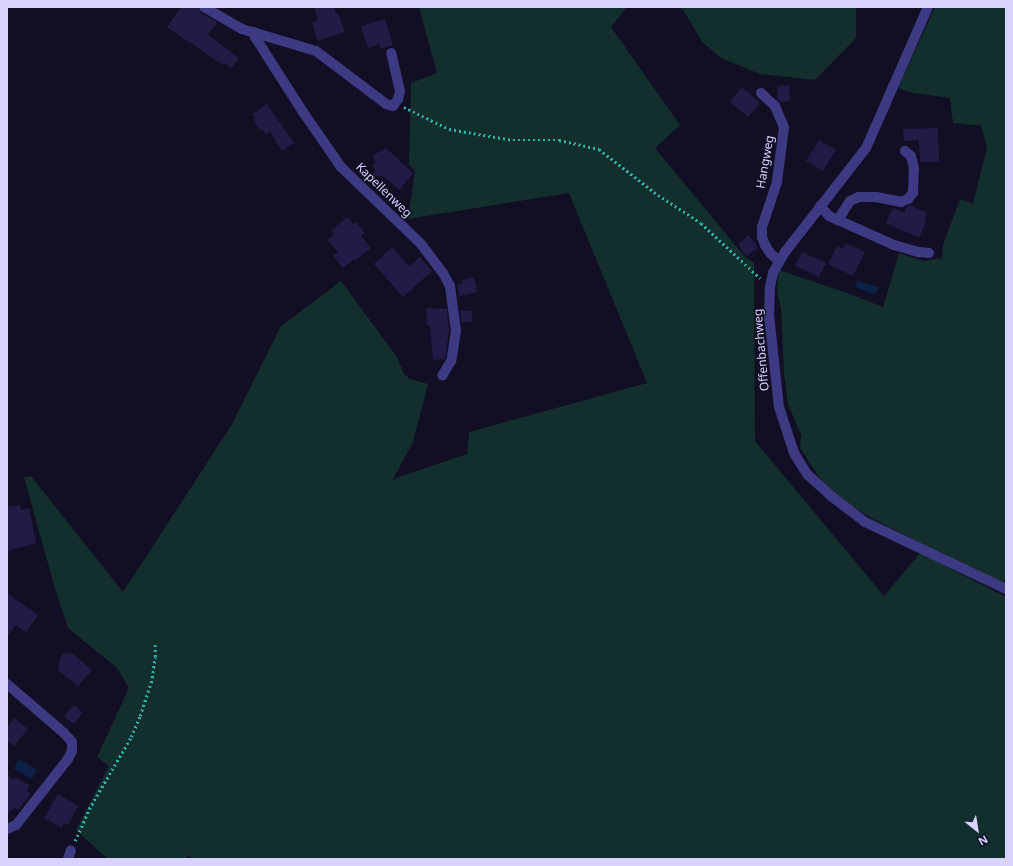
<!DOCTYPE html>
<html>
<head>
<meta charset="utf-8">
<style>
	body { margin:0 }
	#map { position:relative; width:1013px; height:866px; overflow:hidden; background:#120f24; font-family:"Noto Sans",sans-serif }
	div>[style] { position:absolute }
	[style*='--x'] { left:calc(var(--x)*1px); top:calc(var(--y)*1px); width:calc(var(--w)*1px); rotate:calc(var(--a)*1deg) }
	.green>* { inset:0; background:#122e2d }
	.water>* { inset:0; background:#0c2146 }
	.building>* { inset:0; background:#231b45 }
	.path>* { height:2.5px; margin-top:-1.25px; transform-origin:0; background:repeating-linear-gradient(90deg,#30b5ad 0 2px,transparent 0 5px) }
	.minor>* { height:10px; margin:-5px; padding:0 5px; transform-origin:5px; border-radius:5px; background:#3d3a83 }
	span { translate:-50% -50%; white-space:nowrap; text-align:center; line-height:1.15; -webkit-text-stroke:3px #120f24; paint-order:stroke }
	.street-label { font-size:12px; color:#d7d2ff }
	.frame { position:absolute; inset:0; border:8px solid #d7d2ff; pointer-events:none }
	.north { position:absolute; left:957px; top:810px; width:40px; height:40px; -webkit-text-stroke:3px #120f24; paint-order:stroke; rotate:150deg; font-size:11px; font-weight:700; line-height:16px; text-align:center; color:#d7d2ff }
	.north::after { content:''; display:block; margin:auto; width:14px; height:18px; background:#d7d2ff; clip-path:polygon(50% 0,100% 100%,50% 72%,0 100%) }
</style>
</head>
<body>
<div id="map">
	<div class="green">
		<div style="clip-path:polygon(419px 7px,627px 7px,611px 27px,680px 125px,655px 148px,745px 257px,754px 263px,755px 441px,884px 596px,920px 553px,1006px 597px,1006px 859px,192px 859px,189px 855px,185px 859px,108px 859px,76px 830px,109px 766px,97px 757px,129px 688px,117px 668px,68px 628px,54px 585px,24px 477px,31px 476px,123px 592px,231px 426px,281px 326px,341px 281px,397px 357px,404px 374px,410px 379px,428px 384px,413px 442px,393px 479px,467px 454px,469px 432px,647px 383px,569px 193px,408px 219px,415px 171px,409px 164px,411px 83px,437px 73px)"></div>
		<div style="clip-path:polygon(680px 7px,856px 7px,856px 38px,815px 80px,760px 74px,721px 58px,702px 42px,684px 11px)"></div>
		<div style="clip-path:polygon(935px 7px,1006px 7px,1006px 586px,873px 519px,836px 496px,820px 479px,800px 448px,801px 435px,788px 404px,784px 375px,781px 308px,777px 292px,779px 270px,847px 293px,883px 307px,899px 253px,923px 261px,942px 258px,943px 245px,960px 199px,973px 204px,987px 147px,981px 126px,953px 123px,950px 98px,913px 93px,898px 88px)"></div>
	</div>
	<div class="water">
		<div style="clip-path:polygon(857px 281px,879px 287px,875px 295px,855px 287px)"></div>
		<div style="clip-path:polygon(19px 759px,37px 770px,32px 779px,14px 769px)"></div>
	</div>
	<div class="building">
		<div style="clip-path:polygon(181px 7px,198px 7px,201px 13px,217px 22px,208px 35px,239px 58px,231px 68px,225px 63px,223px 65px,167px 27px)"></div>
		<div style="clip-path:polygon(314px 7px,334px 7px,336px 14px,338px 13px,345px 32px,318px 41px,312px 23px,318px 20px)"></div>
		<div style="clip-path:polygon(385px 19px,393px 45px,380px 49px,379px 44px,368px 48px,361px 26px)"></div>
		<div style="clip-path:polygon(789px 85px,790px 101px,780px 102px,778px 100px,777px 86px)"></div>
		<div style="clip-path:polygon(742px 87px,760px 103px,748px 117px,730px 102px)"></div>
		<div style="clip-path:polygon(267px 104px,294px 143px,282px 151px,270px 131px,265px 134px,262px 129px,260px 130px,253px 120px,255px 118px,252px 114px)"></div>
		<div style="clip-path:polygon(938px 128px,939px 162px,920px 162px,919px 140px,904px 141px,903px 129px)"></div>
		<div style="clip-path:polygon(819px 140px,836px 150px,823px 171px,806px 161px)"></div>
		<div style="clip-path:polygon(386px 148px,413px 173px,399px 190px,383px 176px,373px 176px,375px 169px,372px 165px,375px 163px,373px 155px)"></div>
		<div style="clip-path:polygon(910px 205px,927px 213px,924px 221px,926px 222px,919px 238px,886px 223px,893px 208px,904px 213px,907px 207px)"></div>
		<div style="clip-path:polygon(348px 217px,353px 224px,356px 222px,365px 233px,361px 236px,371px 248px,355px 261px,354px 259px,343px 268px,333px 256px,338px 252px,328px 240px,334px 235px,331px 230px)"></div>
		<div style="clip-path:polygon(749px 235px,758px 248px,746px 256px,738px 244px)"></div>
		<div style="clip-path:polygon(845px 243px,865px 252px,853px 276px,828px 264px,837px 246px,843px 249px)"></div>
		<div style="clip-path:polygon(392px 247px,409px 266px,420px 257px,432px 271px,403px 297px,374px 264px)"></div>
		<div style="clip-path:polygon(802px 252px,826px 263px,819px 277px,795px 266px)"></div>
		<div style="clip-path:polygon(474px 277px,477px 292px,459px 296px,457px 285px,462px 284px,462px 280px)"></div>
		<div style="clip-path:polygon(426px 308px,447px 309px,449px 331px,445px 359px,433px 360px,430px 325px,427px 325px)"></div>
		<div style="clip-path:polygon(460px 310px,472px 311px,472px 322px,461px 322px)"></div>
		<div style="clip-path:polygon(20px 505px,21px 510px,29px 508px,36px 543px,7px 551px,7px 507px)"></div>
		<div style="clip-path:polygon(7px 593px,38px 615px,26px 632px,16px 625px,7px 637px)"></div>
		<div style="clip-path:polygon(72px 653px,92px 670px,78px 686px,58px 670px,60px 658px,63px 654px)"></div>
		<div style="clip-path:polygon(74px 705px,83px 713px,73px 724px,64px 716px)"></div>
		<div style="clip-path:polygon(14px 718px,28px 729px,14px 746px,7px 741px,7px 728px)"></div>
		<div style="clip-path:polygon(7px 775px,13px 780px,14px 777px,29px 785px,27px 791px,31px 794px,18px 810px,14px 808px,7px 814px)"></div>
		<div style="clip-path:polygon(58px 794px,78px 806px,68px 825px,64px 823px,62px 828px,44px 818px)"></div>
	</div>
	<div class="path">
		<div style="--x:404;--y:107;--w:50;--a:26.1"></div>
		<div style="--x:449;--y:129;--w:65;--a:9.8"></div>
		<div style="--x:513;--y:140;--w:46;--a:0"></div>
		<div style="--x:559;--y:140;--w:41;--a:12.7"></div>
		<div style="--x:599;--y:149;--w:70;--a:38"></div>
		<div style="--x:654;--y:192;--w:56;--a:33.4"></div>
		<div style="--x:701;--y:223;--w:81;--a:43"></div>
		<div style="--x:75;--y:841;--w:35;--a:-66"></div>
		<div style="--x:89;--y:809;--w:83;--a:-59.7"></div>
		<div style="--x:131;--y:737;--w:23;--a:-67"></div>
		<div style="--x:140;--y:716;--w:40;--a:-72"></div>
		<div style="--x:152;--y:678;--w:21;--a:-82"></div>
		<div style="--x:155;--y:657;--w:12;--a:-90"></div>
	</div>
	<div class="minor">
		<div style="--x:204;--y:7;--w:44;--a:30.1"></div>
		<div style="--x:242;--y:29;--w:77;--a:16.6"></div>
		<div style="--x:316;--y:51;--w:88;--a:37.1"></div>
		<div style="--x:386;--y:104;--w:7;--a:16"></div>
		<div style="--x:393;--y:106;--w:9;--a:-54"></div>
		<div style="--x:398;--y:99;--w:8;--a:-76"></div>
		<div style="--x:400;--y:91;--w:39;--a:-103"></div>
		<div style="--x:928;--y:7;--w:154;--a:113.7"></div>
		<div style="--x:866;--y:148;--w:132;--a:127.9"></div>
		<div style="--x:785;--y:252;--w:24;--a:120"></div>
		<div style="--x:773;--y:273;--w:14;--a:102"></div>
		<div style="--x:770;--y:287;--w:28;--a:92"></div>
		<div style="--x:769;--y:315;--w:93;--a:83.8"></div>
		<div style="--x:779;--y:407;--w:48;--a:71.9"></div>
		<div style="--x:794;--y:453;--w:26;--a:58"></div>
		<div style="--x:808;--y:475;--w:31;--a:42"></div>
		<div style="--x:831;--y:496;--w:43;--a:37.4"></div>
		<div style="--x:865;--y:522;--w:156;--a:25.4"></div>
		<div style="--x:254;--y:32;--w:5;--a:79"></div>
		<div style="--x:255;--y:37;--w:89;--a:57.4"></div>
		<div style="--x:303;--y:112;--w:67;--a:55.4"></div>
		<div style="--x:341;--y:167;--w:111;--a:43.9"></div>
		<div style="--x:421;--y:244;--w:36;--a:53"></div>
		<div style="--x:443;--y:273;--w:15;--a:62"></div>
		<div style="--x:450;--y:286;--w:45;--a:82.4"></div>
		<div style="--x:456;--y:331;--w:30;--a:99"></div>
		<div style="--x:451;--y:361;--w:17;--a:121"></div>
		<div style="--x:761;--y:93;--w:19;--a:43"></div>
		<div style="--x:775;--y:106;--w:23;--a:67"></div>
		<div style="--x:784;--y:127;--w:55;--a:97.3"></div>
		<div style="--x:777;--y:182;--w:47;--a:108.4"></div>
		<div style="--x:762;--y:227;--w:10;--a:90"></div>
		<div style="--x:762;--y:237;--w:9;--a:69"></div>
		<div style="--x:765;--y:245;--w:9;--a:58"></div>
		<div style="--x:770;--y:253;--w:12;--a:42"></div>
		<div style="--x:820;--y:206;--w:13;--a:48"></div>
		<div style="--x:829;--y:216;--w:10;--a:24"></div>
		<div style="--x:838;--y:220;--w:61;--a:24.1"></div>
		<div style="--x:894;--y:245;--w:26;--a:16"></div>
		<div style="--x:919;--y:252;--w:10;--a:6"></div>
		<div style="--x:838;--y:220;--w:22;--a:-58"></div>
		<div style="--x:850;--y:201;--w:10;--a:-24"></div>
		<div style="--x:859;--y:197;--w:17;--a:0"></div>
		<div style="--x:876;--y:197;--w:25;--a:11"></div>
		<div style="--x:901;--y:202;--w:8;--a:-23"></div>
		<div style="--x:908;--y:199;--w:8;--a:-50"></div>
		<div style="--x:913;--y:193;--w:25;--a:-88"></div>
		<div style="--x:914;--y:168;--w:12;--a:-104"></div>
		<div style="--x:911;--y:156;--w:8;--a:-140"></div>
		<div style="--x:7;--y:684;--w:75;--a:40.7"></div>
		<div style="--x:64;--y:733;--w:12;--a:48"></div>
		<div style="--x:72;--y:742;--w:9;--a:90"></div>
		<div style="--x:72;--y:751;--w:9;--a:117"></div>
		<div style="--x:68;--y:759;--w:84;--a:128.2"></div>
		<div style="--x:16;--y:825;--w:10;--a:156"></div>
		<div style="--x:68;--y:859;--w:9;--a:-72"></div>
	</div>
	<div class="street-label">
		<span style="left:765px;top:162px;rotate:-80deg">Hangweg</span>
		<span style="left:384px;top:190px;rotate:44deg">Kapellenweg</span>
		<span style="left:761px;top:350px;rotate:-95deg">Offenbachweg</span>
	</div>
	<div class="frame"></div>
	<div class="north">N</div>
</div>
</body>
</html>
